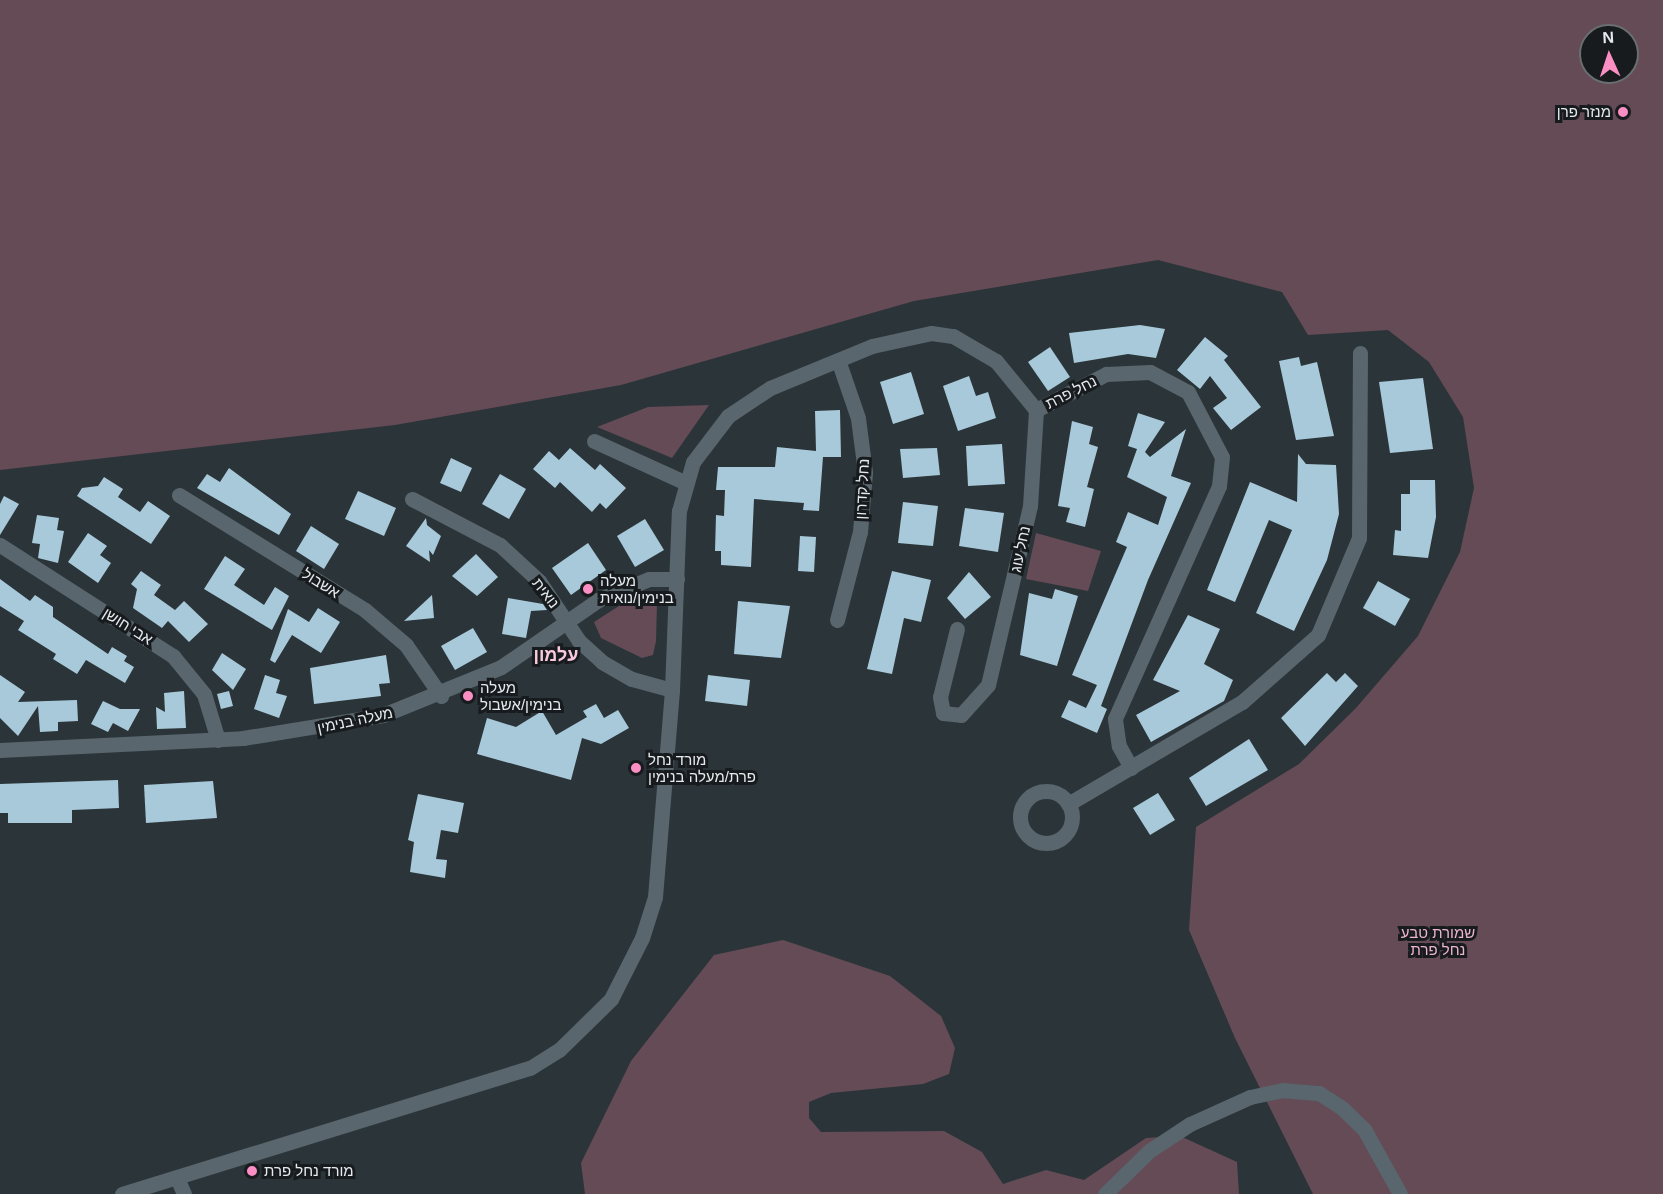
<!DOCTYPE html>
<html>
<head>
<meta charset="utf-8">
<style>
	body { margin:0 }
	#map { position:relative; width:1663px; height:1194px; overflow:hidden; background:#2b3539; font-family:Arial,"Noto Sans Hebrew",sans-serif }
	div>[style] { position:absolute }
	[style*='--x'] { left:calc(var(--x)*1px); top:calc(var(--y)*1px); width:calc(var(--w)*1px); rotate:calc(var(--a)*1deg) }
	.green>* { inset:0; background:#644b56 }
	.building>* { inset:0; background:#a8c9da }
	.minor>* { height:15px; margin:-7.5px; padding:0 7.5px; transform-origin:7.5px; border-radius:7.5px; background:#59666d }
	.minor>.ring { margin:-7.5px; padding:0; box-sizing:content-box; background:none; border:15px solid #59666d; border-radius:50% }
	.dots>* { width:16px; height:16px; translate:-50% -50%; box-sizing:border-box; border:3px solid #171b1e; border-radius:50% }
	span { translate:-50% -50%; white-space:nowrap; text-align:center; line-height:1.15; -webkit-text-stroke:6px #171b1e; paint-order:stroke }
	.poi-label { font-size:15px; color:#e4eaed }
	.right { translate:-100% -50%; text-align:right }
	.left { translate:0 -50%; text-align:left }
	.street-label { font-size:15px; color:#e4eaed }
	.park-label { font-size:15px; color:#ecb4cd }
	.quarter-label { font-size:18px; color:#f9c9de; font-weight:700 }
	.north { position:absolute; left:1579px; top:24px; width:60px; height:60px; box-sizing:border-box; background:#171b1e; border:2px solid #696e71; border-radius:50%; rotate:357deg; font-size:16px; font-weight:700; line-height:24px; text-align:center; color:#e4eaed }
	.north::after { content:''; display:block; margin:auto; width:21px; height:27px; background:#fb8fc4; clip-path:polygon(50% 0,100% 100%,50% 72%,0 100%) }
</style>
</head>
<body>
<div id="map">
	<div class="green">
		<div style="clip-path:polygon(evenodd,0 0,1663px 0,1663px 1194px,1313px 1194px,1235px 1038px,1189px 930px,1196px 827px,1299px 764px,1356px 708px,1418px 636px,1460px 552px,1474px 488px,1463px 417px,1429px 362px,1388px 330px,1308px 335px,1282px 292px,1158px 260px,914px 301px,621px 385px,395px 425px,0 470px,0 0,1591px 36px,1627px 36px,1627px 72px,1591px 72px,1591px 36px)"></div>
		<div style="clip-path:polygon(709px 405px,672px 458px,597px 427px,648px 407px)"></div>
		<div style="clip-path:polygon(1036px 533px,1101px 551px,1088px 591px,1026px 579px)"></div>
		<div style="clip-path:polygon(646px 595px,657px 603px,656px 641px,653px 655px,642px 658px,601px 638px,594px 622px,630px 599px)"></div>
		<div style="clip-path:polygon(783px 940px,890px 976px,941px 1016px,955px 1048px,949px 1074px,923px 1084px,831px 1093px,809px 1102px,809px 1118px,821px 1132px,944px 1131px,982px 1152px,1003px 1184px,1046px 1170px,1084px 1180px,1146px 1138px,1180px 1136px,1237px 1162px,1239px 1194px,585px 1194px,581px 1163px,631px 1061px,714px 955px)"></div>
	</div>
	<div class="building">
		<div style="clip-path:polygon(1140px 325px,1165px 329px,1156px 358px,1128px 354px,1074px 363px,1069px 333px)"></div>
		<div style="clip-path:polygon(1205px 337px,1228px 356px,1224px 360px,1261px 407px,1231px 430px,1213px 408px,1227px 398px,1210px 376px,1200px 389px,1177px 370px)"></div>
		<div style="clip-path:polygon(1050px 347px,1070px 377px,1048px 391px,1028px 362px)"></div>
		<div style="clip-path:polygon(1299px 357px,1301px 366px,1317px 362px,1334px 436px,1296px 440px,1279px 361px)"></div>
		<div style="clip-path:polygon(911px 372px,924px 414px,893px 424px,880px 382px)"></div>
		<div style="clip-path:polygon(969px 376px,976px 396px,988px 392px,996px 418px,958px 431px,943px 386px)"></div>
		<div style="clip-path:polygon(1423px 378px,1433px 449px,1390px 453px,1379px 382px)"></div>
		<div style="clip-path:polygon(840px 410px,841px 457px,823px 457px,819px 511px,803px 510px,804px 503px,754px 499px,751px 567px,721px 565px,721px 551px,715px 551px,716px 515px,724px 516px,725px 490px,716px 490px,718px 467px,775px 467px,777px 447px,816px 451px,815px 411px)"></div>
		<div style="clip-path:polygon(1138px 413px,1165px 422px,1145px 452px,1150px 457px,1186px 429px,1171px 476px,1191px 483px,1148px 580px,1101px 706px,1107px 709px,1097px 733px,1061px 717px,1069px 700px,1086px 708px,1097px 685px,1072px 675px,1127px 547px,1116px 542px,1128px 512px,1158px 525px,1167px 497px,1127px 477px,1137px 449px,1128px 446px)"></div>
		<div style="clip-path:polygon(1072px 421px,1093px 427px,1089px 444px,1098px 447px,1087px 487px,1094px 489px,1085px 527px,1066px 522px,1070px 508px,1058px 506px)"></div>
		<div style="clip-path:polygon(1002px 444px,1005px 484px,968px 486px,966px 446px)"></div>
		<div style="clip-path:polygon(570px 448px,595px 470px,600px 464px,626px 488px,606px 509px,600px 503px,592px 512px,560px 482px,555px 488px,533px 469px,549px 451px,559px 460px)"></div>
		<div style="clip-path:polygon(937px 448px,940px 475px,903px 478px,900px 449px)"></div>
		<div style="clip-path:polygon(1298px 454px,1306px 464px,1336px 465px,1339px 514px,1327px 560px,1294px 631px,1256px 613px,1292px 530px,1269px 520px,1235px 602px,1207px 590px,1250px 482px,1297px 502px)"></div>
		<div style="clip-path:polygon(451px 458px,472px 468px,461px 492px,440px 483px)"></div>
		<div style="clip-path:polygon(229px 468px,291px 514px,279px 535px,197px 488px,207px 474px,220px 482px)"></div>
		<div style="clip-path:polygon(500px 474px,526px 489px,509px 519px,482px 504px)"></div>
		<div style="clip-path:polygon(104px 477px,123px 489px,118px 497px,140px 512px,148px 501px,170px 516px,151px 544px,77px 496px,82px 488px,98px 486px)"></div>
		<div style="clip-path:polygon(1410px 480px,1435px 480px,1436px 517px,1428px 558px,1393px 555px,1395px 530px,1401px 531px,1401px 494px,1410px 494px)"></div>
		<div style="clip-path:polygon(358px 491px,396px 508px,384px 536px,345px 519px)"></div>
		<div style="clip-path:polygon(4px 496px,19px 504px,0 535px,0 504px)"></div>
		<div style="clip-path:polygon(903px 502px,938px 506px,933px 546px,898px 543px)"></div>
		<div style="clip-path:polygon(965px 508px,1004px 513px,998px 552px,959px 546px)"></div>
		<div style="clip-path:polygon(37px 515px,59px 518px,57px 530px,64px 531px,58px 563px,38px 558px,40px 544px,32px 543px)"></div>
		<div style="clip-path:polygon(426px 518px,427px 525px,441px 536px,433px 555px,429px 550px,430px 562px,406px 546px)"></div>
		<div style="clip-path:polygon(645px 519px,664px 550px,635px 567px,617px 536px)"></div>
		<div style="clip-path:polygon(311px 526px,339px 544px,324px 569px,296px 551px)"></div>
		<div style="clip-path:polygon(88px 533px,107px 546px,100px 555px,111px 563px,98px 583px,68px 562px)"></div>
		<div style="clip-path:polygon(800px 536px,816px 537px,814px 572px,798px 571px)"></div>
		<div style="clip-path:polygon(588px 543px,606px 570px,571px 595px,552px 568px)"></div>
		<div style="clip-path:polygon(476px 554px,498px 577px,477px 596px,452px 576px)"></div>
		<div style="clip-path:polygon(225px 556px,245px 569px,234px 585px,264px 605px,275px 587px,289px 596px,272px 630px,204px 589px)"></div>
		<div style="clip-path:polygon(141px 571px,161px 585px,154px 595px,175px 610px,184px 601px,208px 624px,189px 642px,168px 621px,162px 628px,133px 608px,137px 589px,131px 584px)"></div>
		<div style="clip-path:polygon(892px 571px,931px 580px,921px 622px,904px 618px,892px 674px,867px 669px)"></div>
		<div style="clip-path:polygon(969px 572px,991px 597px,965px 619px,947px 598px)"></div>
		<div style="clip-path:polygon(0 579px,30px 601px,35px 595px,53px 607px,53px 617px,108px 654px,112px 647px,127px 656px,124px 661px,134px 667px,125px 683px,86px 660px,77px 674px,53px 659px,56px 654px,18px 630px,24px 621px,0 606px)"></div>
		<div style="clip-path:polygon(1378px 581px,1410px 599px,1395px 626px,1363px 608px)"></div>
		<div style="clip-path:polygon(1055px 589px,1078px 596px,1057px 666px,1020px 655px,1029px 593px,1052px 599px)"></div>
		<div style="clip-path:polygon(432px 595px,434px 618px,404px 621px)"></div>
		<div style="clip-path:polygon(508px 598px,543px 604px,547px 610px,531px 611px,526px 638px,502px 634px)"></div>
		<div style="clip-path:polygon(738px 601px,790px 606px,781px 658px,734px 654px)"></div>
		<div style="clip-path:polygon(318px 608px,340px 622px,321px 653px,292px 635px,275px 663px,270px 660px,288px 609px,309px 622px)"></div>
		<div style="clip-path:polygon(1188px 615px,1220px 629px,1204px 664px,1233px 680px,1224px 701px,1151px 742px,1136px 715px,1180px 691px,1153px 680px)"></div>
		<div style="clip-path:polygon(473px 628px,487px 652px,455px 670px,441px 646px)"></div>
		<div style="clip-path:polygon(222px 653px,246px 669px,233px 690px,212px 670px)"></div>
		<div style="clip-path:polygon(386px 655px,390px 683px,379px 684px,381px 696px,314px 704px,310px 668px)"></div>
		<div style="clip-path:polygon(1327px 673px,1336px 682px,1345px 673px,1358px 686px,1305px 746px,1281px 718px)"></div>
		<div style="clip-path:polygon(0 675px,25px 692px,18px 702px,77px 700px,78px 721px,58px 722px,58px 731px,40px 732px,38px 706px,18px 736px,0 718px)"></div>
		<div style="clip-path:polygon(265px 675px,280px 680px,276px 693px,287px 696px,279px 718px,254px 709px)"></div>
		<div style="clip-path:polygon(708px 675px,750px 680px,747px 706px,705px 701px)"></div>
		<div style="clip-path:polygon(184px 691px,186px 728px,157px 729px,156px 707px,165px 712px,164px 693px)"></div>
		<div style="clip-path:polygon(229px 691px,233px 706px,221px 709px,217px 694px)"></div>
		<div style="clip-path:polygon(103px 701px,120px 709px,140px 709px,128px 731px,113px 723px,108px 732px,91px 724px)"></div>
		<div style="clip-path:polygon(596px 704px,604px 718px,618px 710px,629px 728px,601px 744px,582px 738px,571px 780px,477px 754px,487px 718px,516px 727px,542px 711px,556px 735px,587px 717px,583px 711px)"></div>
		<div style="clip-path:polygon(1249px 739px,1268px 770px,1206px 806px,1189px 778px)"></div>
		<div style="clip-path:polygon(118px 780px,119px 808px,72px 810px,72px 823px,8px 823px,8px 813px,0 813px,0 784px)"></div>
		<div style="clip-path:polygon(213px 781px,217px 818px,146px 823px,144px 785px)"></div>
		<div style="clip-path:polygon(1158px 793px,1175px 820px,1150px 835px,1133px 808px)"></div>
		<div style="clip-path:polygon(418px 794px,464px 803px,458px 833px,441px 830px,436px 859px,447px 860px,445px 878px,410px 872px,414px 842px,408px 840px)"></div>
	</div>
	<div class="minor">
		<div style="--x:1036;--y:410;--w:79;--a:-27.2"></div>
		<div style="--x:1106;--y:374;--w:44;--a:-2.6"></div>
		<div style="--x:1150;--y:372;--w:43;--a:27.8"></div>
		<div style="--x:1188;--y:392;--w:73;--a:62.4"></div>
		<div style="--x:1222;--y:457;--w:29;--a:96"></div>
		<div style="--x:1219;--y:486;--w:255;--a:114.1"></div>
		<div style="--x:1115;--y:719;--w:27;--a:82"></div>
		<div style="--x:1119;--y:746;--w:25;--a:61"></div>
		<div style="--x:594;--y:441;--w:101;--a:24.5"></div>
		<div style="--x:179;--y:495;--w:219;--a:31.7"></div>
		<div style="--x:365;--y:610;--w:54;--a:40.5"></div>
		<div style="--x:406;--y:645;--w:62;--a:55.5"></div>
		<div style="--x:412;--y:499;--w:99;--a:27.6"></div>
		<div style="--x:500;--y:545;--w:53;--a:42.7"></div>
		<div style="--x:539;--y:581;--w:72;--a:56.3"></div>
		<div style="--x:579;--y:641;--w:31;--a:42"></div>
		<div style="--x:602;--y:662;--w:34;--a:30"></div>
		<div style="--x:632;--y:679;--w:41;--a:15.4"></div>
		<div style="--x:0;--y:545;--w:206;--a:32.7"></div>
		<div style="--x:173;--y:656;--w:49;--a:50.8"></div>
		<div style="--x:204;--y:694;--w:48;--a:73.1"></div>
		<div style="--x:837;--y:620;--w:91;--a:-75.4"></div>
		<div style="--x:860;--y:532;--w:60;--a:-85.2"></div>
		<div style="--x:865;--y:472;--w:54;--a:-97.4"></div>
		<div style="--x:858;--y:418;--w:61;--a:-109"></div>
		<div style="--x:957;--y:629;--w:70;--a:104"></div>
		<div style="--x:940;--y:697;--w:16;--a:79"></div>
		<div style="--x:943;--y:713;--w:18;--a:6"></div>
		<div style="--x:961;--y:715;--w:40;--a:-48"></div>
		<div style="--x:988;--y:685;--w:184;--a:-76.8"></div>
		<div style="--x:1030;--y:506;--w:96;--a:-86.4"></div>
		<div style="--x:0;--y:750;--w:243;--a:-2.8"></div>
		<div style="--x:243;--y:738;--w:142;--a:-9.3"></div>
		<div style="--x:383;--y:715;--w:127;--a:-22.1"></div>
		<div style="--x:501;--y:667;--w:118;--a:-34.6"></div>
		<div style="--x:598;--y:600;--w:55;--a:-22.4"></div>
		<div style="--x:649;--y:579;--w:28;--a:0"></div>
		<div class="ring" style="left:1020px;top:791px;width:37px;height:37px"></div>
		<div style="--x:1068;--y:804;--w:202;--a:-30.4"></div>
		<div style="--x:1242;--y:702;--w:101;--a:-41.4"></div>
		<div style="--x:1318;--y:635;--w:105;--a:-67.1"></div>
		<div style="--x:1359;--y:538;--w:185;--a:-89.7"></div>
		<div style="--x:177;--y:1178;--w:17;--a:66"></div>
		<div style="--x:122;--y:1194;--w:427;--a:-17.2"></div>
		<div style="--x:530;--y:1068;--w:34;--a:-32"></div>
		<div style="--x:559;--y:1050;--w:73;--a:-44.4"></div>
		<div style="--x:611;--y:999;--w:68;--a:-63.1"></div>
		<div style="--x:642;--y:938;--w:43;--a:-72.4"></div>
		<div style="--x:655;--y:897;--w:208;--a:-85.3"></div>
		<div style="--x:672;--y:690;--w:179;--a:-87.8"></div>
		<div style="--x:679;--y:511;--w:51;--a:-74.1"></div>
		<div style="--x:693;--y:462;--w:58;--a:-52.7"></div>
		<div style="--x:728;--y:416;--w:50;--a:-33.7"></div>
		<div style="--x:770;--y:388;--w:110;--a:-22.4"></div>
		<div style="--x:872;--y:346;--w:60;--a:-12.4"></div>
		<div style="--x:931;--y:333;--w:22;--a:8"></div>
		<div style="--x:953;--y:336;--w:50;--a:30.2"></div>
		<div style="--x:996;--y:361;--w:63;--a:50.8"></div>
		<div style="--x:1105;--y:1194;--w:62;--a:-44.3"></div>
		<div style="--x:1149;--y:1151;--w:49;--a:-33.4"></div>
		<div style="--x:1190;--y:1124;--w:66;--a:-24.2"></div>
		<div style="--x:1250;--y:1097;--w:33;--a:-12"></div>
		<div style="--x:1282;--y:1090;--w:37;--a:5"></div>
		<div style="--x:1319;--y:1093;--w:27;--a:33"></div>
		<div style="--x:1342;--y:1108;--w:30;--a:44"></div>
		<div style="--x:1364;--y:1129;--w:74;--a:61"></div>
	</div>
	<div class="dots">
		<div style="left:1623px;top:112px;background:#fb8fc4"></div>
		<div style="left:588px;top:589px;background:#fb8fc4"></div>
		<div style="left:468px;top:696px;background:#fb8fc4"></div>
		<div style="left:636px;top:768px;background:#fb8fc4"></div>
		<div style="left:252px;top:1171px;background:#fb8fc4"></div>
	</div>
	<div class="poi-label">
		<span class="right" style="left:1611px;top:112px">מנזר פרן</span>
		<span class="left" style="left:600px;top:589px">מעלה<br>בנימין/נואית</span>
		<span class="left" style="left:480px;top:696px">מעלה<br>בנימין/אשבול</span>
		<span class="left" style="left:648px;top:768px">מורד נחל<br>פרת/מעלה בנימין</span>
		<span class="left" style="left:264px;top:1171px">מורד נחל פרת</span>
	</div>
	<div class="street-label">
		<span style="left:1071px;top:392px;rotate:-27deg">נחל פרת</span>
		<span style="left:862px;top:489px;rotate:-87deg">נחל קדרון</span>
		<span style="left:1020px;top:549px;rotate:-78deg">נחל עוג</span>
		<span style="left:321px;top:583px;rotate:32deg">אשבול</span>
		<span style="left:546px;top:593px;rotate:52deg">נואית</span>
		<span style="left:128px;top:626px;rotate:32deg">אבי חושן</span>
		<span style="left:355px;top:720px;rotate:-12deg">מעלה בנימין</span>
	</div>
	<div class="park-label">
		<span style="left:1438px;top:941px">שמורת טבע<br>נחל פרת</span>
	</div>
	<div class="quarter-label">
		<span style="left:556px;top:655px">עלמון</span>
	</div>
	<div class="north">N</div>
</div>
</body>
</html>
